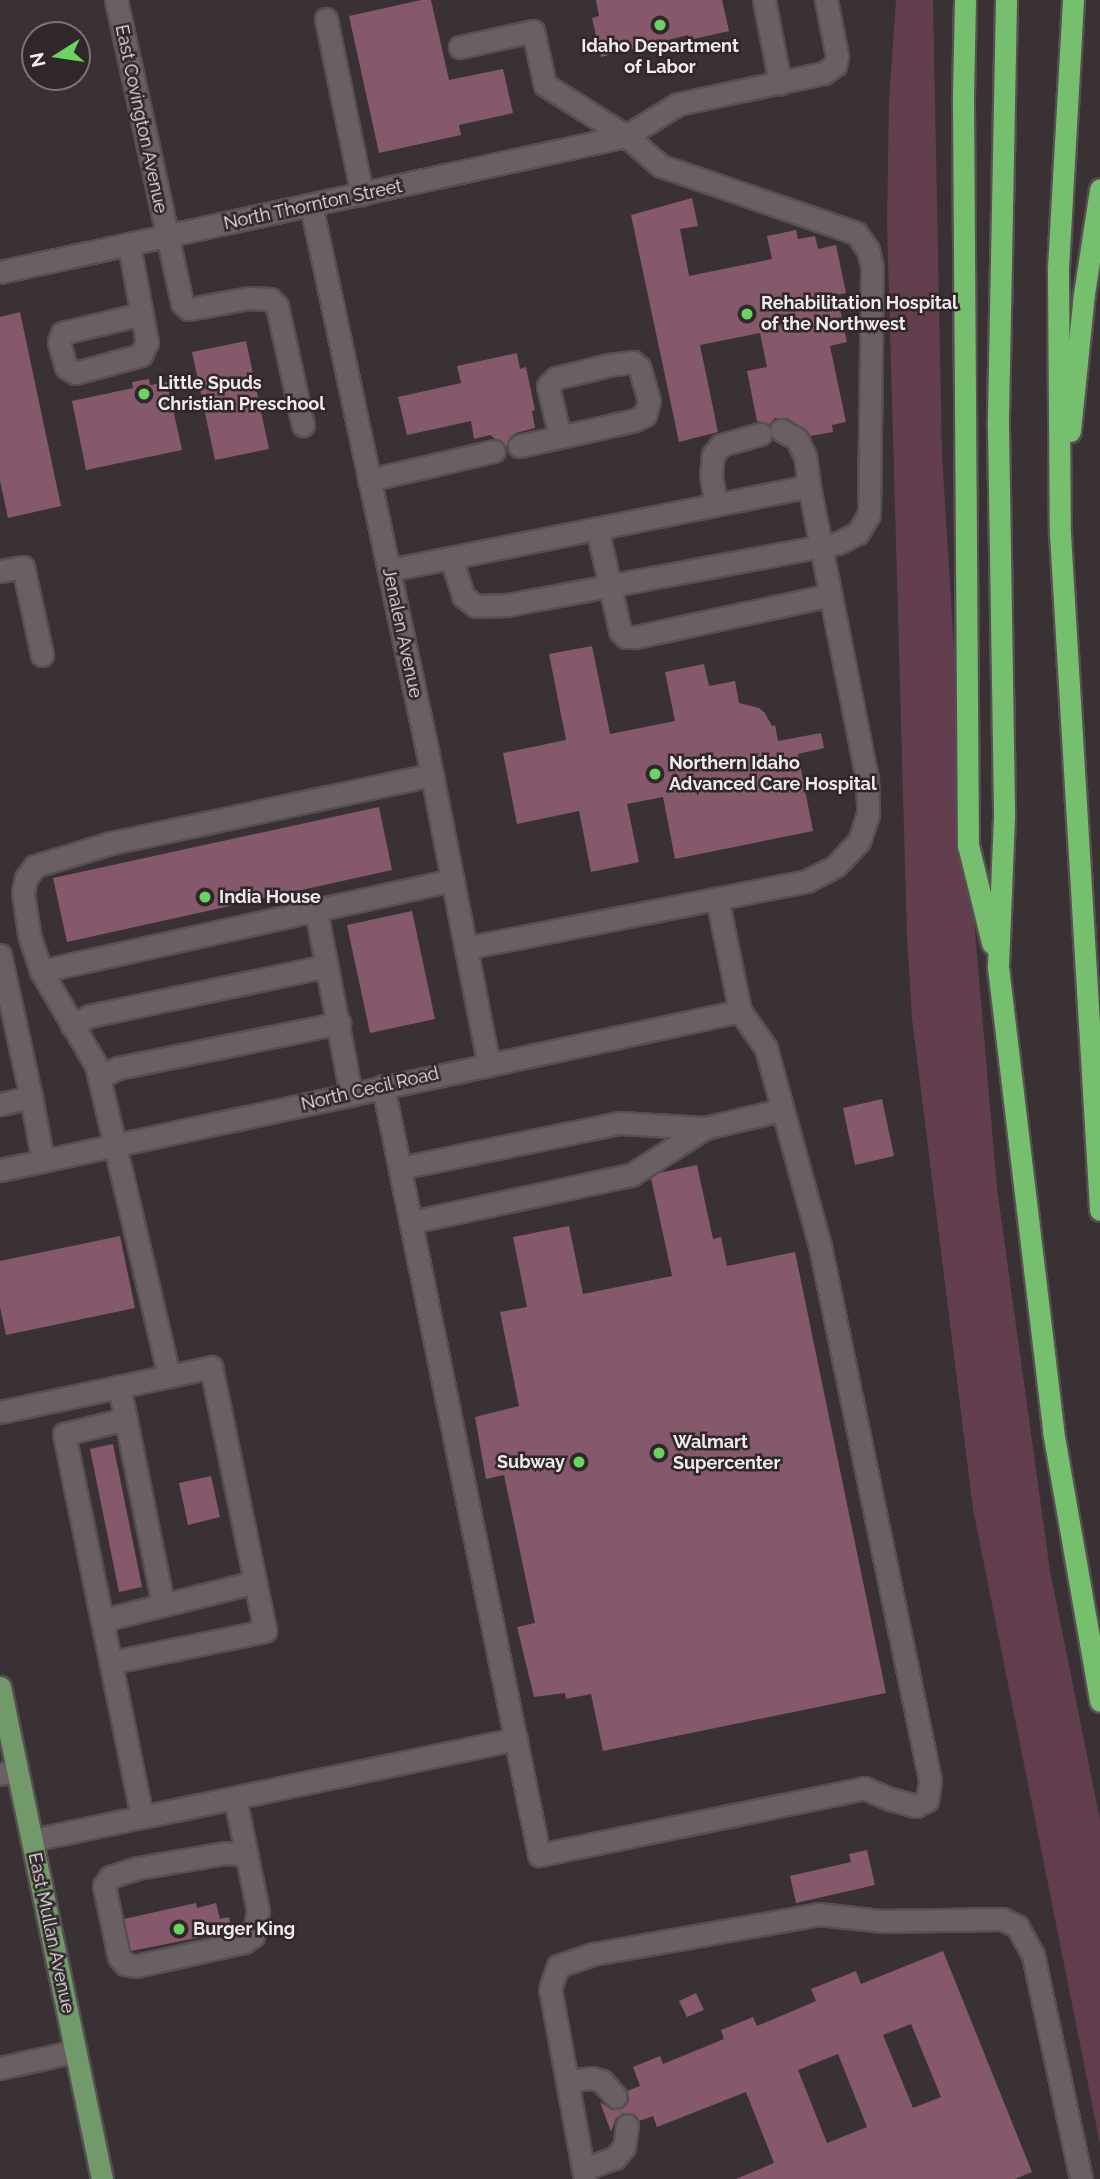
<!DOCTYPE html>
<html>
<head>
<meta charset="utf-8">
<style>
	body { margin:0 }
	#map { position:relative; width:1100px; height:2179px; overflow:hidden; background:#3a3134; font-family:Raleway,sans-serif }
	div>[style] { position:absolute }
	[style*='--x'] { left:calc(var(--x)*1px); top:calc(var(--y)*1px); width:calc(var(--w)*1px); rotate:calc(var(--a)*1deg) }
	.green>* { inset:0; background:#623e4e }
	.building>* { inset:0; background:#86586c }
	.roads { filter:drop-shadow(2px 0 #574f52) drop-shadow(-2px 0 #574f52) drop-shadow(0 2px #574f52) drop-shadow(0 -2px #574f52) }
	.minor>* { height:21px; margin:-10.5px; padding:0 10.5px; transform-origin:10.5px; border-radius:10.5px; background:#6a5f63 }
	.major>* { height:21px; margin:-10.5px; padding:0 10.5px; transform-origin:10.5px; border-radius:10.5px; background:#71996a }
	.highway>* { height:21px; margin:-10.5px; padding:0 10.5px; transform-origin:10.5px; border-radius:10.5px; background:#76bf6f }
	.dots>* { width:19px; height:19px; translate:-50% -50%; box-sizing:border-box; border:4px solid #30272a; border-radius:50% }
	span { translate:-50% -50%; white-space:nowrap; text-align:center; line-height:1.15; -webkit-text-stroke:5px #30272a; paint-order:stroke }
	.poi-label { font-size:18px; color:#f1ebed; font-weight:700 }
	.left { translate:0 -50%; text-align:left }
	.right { translate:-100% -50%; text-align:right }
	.street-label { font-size:18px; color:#f1ebed }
	.north { position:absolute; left:21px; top:21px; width:70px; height:70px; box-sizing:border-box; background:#30272a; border:2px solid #7d7578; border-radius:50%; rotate:258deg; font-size:19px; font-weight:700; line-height:28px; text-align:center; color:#f1ebed }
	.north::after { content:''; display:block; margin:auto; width:24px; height:32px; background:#6bd363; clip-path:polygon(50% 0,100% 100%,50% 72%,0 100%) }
</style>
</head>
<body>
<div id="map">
	<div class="green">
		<div style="clip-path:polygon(896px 0,933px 0,942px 454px,962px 780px,997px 1188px,1050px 1571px,1100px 1820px,1100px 2144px,973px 1509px,912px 1018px,907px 938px,887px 222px,889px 101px)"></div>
	</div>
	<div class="building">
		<div style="clip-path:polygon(421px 0,431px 0,449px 80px,503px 69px,513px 113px,459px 125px,461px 135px,379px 153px,349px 16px)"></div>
		<div style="clip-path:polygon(596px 0,722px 0,729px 31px,689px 40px,688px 35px,601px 57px,592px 18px,599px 16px)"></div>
		<div style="clip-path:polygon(692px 198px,698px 226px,680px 229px,689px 276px,772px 259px,767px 236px,796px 230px,798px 239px,815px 236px,818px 249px,836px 245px,846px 293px,837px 295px,847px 342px,830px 346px,846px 422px,832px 425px,833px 432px,810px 436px,803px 428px,787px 418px,775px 418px,769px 425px,757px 421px,747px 371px,767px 367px,760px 333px,700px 345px,718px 432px,679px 442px,631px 215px)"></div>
		<div style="clip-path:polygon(20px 312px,61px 506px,8px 518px,0 481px,0 317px)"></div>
		<div style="clip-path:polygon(246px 341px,269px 449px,215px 460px,192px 352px)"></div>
		<div style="clip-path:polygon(517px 353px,520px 369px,526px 367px,535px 410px,532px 411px,535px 428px,516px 433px,510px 437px,506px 447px,490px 435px,474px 439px,471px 421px,407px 435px,398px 397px,461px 383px,457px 366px)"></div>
		<div style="clip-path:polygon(149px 379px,150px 385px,167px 382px,182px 450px,86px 470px,72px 401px,133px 388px,132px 382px)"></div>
		<div style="clip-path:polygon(592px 646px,610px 734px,675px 721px,665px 672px,704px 664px,709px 686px,735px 681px,739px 703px,759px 708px,765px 713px,772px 726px,775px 725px,778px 741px,821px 733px,824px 748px,798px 754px,813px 831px,675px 859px,663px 797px,627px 804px,639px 862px,591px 872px,579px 811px,517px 824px,503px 753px,566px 740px,549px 654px)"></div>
		<div style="clip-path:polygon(379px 807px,392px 870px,67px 942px,53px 878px)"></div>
		<div style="clip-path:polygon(412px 911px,435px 1019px,370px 1033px,347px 925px)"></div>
		<div style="clip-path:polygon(882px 1099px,894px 1156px,855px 1165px,843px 1108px)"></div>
		<div style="clip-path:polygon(697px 1165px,713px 1239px,721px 1237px,727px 1266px,795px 1252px,886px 1693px,603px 1751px,591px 1694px,566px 1699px,565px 1693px,534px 1697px,517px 1627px,535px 1623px,504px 1475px,486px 1479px,475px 1417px,519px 1406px,500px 1312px,527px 1307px,513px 1237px,569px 1226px,583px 1294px,672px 1276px,651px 1178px,659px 1173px)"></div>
		<div style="clip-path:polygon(120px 1236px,135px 1308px,6px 1335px,0 1307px,0 1261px)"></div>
		<div style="clip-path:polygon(113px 1444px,142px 1587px,119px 1592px,90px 1449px)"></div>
		<div style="clip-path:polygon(211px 1476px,220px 1517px,188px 1525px,179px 1483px)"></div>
		<div style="clip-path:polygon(867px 1850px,875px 1885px,796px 1903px,790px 1876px,851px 1862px,849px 1854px)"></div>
		<div style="clip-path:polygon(196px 1903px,197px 1908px,216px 1903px,220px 1919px,229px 1917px,232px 1931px,131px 1951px,124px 1919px)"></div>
		<div style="clip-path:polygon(evenodd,943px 1951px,1032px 2172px,1015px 2179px,736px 2179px,774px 2163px,746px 2092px,657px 2127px,653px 2116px,639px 2121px,634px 2114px,623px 2113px,616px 2118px,611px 2132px,600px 2102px,612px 2110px,625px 2106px,629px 2101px,627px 2091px,640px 2086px,633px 2067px,660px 2056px,663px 2064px,724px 2039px,721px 2030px,753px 2017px,757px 2026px,816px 2001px,811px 1989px,856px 1971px,861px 1984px,943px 1951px,911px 2024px,941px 2097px,913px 2108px,883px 2035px,911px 2024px,943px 1951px,838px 2054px,867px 2127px,827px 2143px,798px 2070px,838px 2054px)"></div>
		<div style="clip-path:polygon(696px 1993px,704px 2010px,687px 2017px,679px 2001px)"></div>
	</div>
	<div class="roads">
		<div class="minor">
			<div style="--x:116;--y:0;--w:310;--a:77.7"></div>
			<div style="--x:182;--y:303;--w:9;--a:41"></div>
			<div style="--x:189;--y:309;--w:61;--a:-10.4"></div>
			<div style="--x:249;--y:298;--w:21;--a:3"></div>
			<div style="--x:270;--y:299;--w:10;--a:45"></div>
			<div style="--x:277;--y:306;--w:122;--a:77.7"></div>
			<div style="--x:764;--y:0;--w:85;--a:79.1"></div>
			<div style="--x:326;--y:19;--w:179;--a:78.4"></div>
			<div style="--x:311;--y:205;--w:557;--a:77.98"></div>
			<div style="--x:427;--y:750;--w:318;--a:78.9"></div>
			<div style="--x:129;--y:245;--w:99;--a:79.5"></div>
			<div style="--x:147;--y:342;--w:14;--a:115"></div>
			<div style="--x:141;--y:355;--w:68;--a:164.7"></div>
			<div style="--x:75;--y:373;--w:11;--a:-146"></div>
			<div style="--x:66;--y:367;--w:26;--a:-106"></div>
			<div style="--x:59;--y:342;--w:9;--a:-72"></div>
			<div style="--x:62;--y:333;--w:82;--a:-13.4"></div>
			<div style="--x:0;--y:272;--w:641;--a:-12.26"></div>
			<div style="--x:626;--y:136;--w:61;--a:-31.6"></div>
			<div style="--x:678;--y:104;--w:149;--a:-12"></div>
			<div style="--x:824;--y:73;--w:14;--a:-36"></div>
			<div style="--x:835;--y:65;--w:9;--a:-77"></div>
			<div style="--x:837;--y:56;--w:57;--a:-101.1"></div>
			<div style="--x:781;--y:430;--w:18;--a:29"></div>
			<div style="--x:797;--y:439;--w:19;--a:65"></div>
			<div style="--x:805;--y:456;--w:30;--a:82"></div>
			<div style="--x:519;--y:446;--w:42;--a:-12.4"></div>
			<div style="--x:560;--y:437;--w:77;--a:-12.8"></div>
			<div style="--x:635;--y:420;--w:11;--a:-27"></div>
			<div style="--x:645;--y:415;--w:15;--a:-74"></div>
			<div style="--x:649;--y:401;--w:35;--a:-106"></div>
			<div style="--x:639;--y:367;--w:8;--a:-140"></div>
			<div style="--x:633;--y:362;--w:24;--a:173"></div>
			<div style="--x:609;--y:365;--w:55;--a:166.2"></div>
			<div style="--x:556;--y:378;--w:11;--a:135"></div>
			<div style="--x:548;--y:386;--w:52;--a:76.8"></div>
			<div style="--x:369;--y:480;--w:128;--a:-13.1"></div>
			<div style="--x:716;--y:504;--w:28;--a:-100"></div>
			<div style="--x:711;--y:476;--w:21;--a:-85"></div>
			<div style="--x:713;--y:455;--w:13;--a:-51"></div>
			<div style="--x:721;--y:445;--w:41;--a:-15.8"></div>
			<div style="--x:597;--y:528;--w:106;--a:77.4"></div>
			<div style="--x:620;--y:631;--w:8;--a:45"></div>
			<div style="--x:626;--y:637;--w:9;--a:0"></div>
			<div style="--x:635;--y:637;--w:200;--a:-12.1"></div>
			<div style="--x:451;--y:558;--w:40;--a:72"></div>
			<div style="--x:463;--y:596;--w:16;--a:38"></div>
			<div style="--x:476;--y:606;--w:31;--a:-2"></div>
			<div style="--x:507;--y:605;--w:337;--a:-10.6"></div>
			<div style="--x:838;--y:543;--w:22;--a:-27"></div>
			<div style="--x:858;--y:533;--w:22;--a:-60"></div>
			<div style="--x:869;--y:514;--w:247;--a:-89.3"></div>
			<div style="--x:872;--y:267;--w:17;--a:-103"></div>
			<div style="--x:868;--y:250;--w:21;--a:-125"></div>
			<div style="--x:856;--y:233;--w:206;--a:-161"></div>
			<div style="--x:661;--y:166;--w:46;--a:-139.4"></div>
			<div style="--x:626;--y:136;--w:96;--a:-147.8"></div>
			<div style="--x:545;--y:85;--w:55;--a:-102.5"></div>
			<div style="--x:533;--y:31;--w:75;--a:167.6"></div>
			<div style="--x:389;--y:570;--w:428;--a:-11.3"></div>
			<div style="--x:809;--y:486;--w:298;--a:78.8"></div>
			<div style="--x:867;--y:778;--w:36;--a:88"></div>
			<div style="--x:868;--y:814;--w:28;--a:108"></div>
			<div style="--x:859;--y:841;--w:34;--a:133"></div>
			<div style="--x:836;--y:866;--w:33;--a:153"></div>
			<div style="--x:807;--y:881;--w:348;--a:168.9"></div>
			<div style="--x:0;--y:571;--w:23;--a:-10"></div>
			<div style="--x:23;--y:567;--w:90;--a:77.8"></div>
			<div style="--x:0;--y:955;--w:145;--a:77.7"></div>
			<div style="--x:31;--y:1097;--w:32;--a:167"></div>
			<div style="--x:41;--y:971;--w:40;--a:-108"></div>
			<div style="--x:29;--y:933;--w:40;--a:-98.5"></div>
			<div style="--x:23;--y:893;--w:15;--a:-79"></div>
			<div style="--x:26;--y:878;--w:15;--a:-53"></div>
			<div style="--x:35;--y:866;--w:79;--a:-16.8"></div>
			<div style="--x:111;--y:843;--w:328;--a:-12"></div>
			<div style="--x:72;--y:1026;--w:20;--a:-30"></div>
			<div style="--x:89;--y:1016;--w:243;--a:-11.9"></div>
			<div style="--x:100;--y:1077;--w:20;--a:-27"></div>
			<div style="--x:118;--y:1068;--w:226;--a:-11.5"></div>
			<div style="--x:383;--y:1086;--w:785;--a:78.53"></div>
			<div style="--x:539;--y:1855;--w:332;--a:-11.6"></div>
			<div style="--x:864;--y:1788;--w:28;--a:23"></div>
			<div style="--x:890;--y:1799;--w:27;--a:15"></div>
			<div style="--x:916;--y:1806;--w:13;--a:-29"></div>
			<div style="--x:927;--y:1800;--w:20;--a:-81"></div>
			<div style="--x:930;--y:1780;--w:545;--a:-101.64"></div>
			<div style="--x:820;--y:1246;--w:205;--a:-105.3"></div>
			<div style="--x:766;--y:1048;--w:45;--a:-125.1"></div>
			<div style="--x:740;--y:1011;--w:115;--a:-101.5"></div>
			<div style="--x:351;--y:1094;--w:187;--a:-100.8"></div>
			<div style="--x:316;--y:910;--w:140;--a:-12.4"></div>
			<div style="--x:31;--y:1097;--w:65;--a:79.4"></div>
			<div style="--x:400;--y:1168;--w:225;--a:-11.6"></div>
			<div style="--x:620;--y:1123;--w:85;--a:3.4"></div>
			<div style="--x:705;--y:1128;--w:78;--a:-13.3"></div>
			<div style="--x:0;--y:1170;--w:757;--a:-12.13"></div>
			<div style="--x:411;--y:1222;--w:225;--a:-12.1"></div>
			<div style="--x:631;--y:1175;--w:88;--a:-32.4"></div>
			<div style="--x:169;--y:1376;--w:319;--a:-103.2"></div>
			<div style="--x:96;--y:1065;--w:109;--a:-120.3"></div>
			<div style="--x:41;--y:971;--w:282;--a:-12.5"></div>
			<div style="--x:119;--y:1386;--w:223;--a:78.6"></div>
			<div style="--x:0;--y:1412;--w:216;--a:-12"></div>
			<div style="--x:211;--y:1367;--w:269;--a:78.4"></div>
			<div style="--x:265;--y:1631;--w:156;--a:168.5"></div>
			<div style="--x:103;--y:1620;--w:157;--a:-14"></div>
			<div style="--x:0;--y:1774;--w:17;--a:-10"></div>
			<div style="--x:235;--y:1798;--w:115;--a:78.5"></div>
			<div style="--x:258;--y:1911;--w:25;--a:101"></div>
			<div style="--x:253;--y:1936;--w:11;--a:146"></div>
			<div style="--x:244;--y:1942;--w:111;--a:167.5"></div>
			<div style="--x:136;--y:1966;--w:11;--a:-170"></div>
			<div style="--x:125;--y:1964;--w:9;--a:-131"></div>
			<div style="--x:119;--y:1957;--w:73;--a:-101.9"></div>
			<div style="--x:104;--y:1886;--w:11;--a:-56"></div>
			<div style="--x:110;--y:1877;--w:29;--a:-18"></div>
			<div style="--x:138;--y:1868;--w:88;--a:-9.8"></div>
			<div style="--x:225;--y:1853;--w:21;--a:3"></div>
			<div style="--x:142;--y:1817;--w:382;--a:-11.8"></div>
			<div style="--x:32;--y:1840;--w:112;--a:-11.8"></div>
			<div style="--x:142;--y:1817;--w:391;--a:-101.5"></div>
			<div style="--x:64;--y:1434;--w:64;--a:-13.6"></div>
			<div style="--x:0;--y:2068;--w:78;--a:-12.6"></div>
			<div style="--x:567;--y:2081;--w:24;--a:-7"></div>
			<div style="--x:591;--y:2078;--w:11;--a:15"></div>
			<div style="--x:602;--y:2081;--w:21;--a:49"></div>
			<div style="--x:584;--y:2169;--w:33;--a:-20"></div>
			<div style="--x:615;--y:2158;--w:14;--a:-51"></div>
			<div style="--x:624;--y:2147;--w:22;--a:-82"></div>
			<div style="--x:585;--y:2179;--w:193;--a:-100.4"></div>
			<div style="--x:550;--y:1989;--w:24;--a:-71"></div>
			<div style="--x:558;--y:1966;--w:37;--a:-19"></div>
			<div style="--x:593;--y:1954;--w:230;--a:-10"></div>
			<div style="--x:819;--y:1914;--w:62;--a:6.4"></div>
			<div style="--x:881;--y:1921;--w:121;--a:-0.9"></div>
			<div style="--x:1002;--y:1919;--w:17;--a:25"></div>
			<div style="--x:1017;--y:1926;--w:33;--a:61"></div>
			<div style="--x:1033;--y:1955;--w:229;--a:77.9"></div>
		</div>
		<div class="major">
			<div style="--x:0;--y:1687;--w:502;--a:78.29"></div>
		</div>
		<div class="highway">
			<div style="--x:965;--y:0;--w:99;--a:91.2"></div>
			<div style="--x:963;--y:99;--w:746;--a:89.62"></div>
			<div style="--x:968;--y:845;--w:101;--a:76.2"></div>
			<div style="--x:1006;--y:0;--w:426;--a:91.1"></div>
			<div style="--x:998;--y:426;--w:390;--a:89.1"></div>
			<div style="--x:1004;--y:816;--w:151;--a:92.3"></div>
			<div style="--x:998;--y:967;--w:467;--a:83.2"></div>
			<div style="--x:1053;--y:1431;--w:274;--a:80.1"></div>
			<div style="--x:1073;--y:0;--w:271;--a:93.2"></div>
			<div style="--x:1058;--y:271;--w:263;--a:89.6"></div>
			<div style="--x:1060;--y:534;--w:677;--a:86.61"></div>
			<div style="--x:1070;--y:431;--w:138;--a:-84.2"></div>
			<div style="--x:1084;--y:294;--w:106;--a:-81.3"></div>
		</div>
	</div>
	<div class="dots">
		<div style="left:660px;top:25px;background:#6bd363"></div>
		<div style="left:747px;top:314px;background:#6bd363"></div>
		<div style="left:144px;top:394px;background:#6bd363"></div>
		<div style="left:655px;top:774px;background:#6bd363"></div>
		<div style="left:205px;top:897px;background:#6bd363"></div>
		<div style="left:659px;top:1453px;background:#6bd363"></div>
		<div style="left:579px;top:1462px;background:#6bd363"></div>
		<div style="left:179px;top:1929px;background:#6bd363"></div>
	</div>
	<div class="poi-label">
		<span style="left:660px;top:57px">Idaho Department<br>of Labor</span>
		<span class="left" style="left:761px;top:314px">Rehabilitation Hospital<br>of the Northwest</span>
		<span class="left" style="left:158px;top:394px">Little Spuds<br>Christian Preschool</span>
		<span class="left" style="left:669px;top:774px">Northern Idaho<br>Advanced Care Hospital</span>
		<span class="left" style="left:219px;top:897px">India House</span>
		<span class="left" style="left:673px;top:1453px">Walmart<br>Supercenter</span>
		<span class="right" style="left:565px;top:1462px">Subway</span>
		<span class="left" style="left:193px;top:1929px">Burger King</span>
	</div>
	<div class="street-label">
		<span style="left:141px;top:119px;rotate:78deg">East Covington Avenue</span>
		<span style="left:313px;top:205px;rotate:-12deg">North Thornton Street</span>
		<span style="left:402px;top:633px;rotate:78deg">Jenalen Avenue</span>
		<span style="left:370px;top:1089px;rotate:-13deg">North Cecil Road</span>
		<span style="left:51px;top:1933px;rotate:78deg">East Mullan Avenue</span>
	</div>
	<div class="north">N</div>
</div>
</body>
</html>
